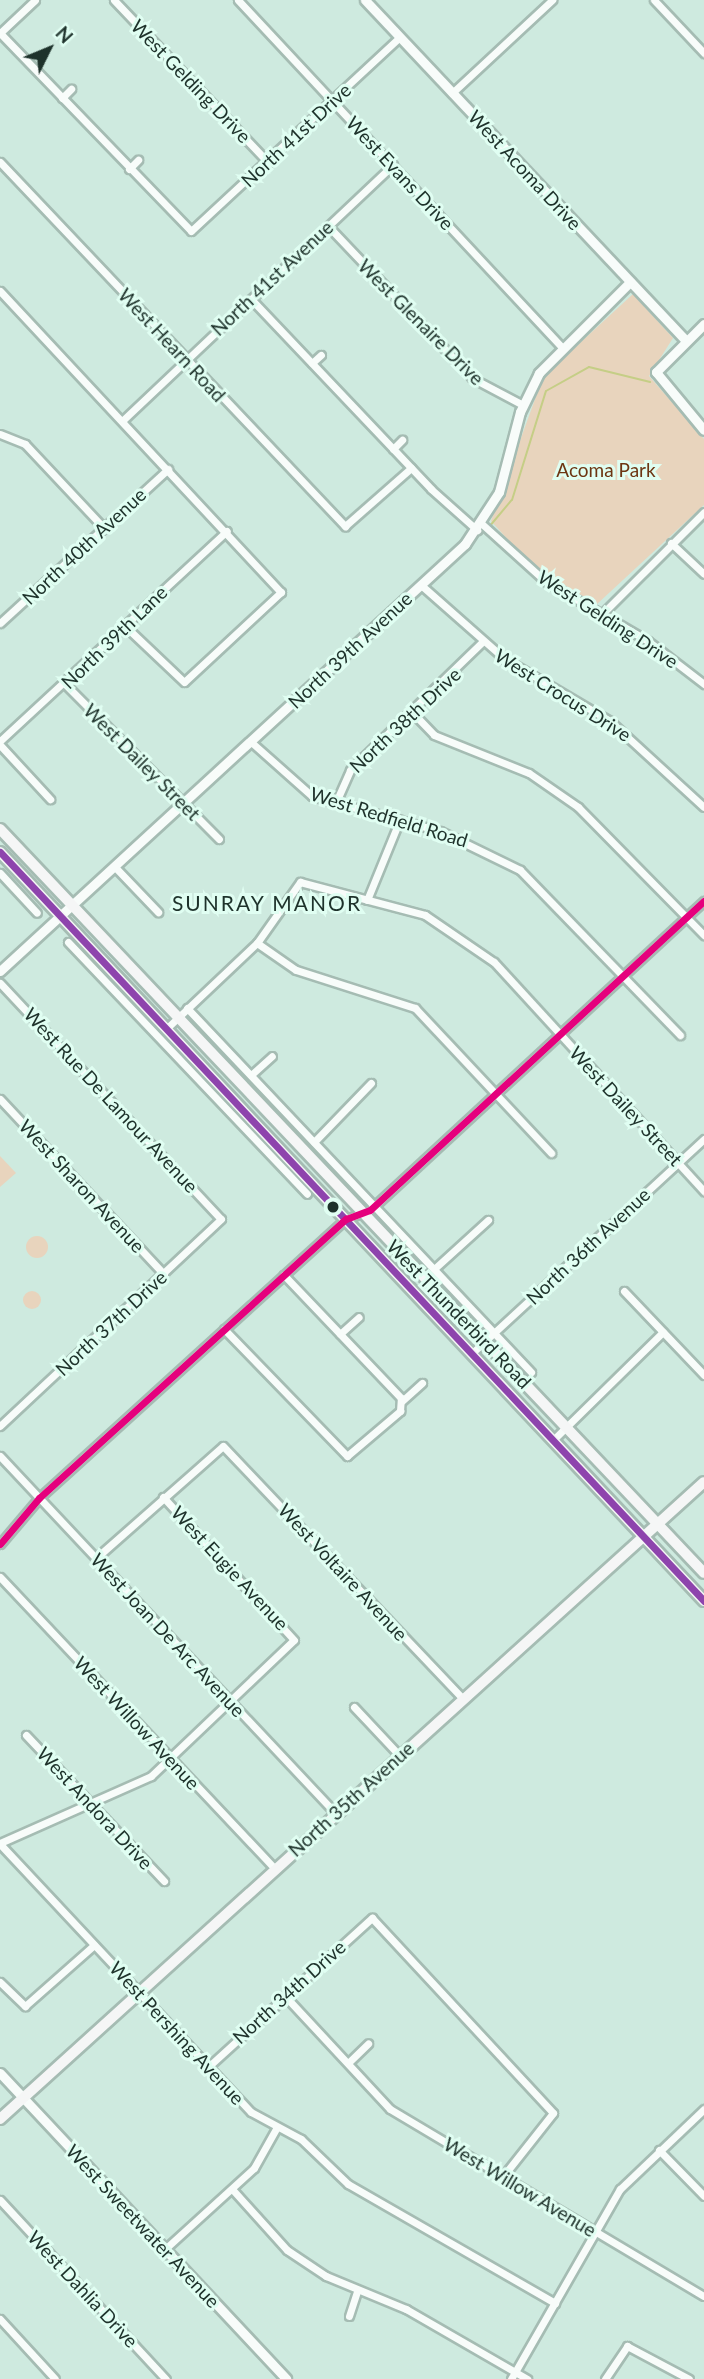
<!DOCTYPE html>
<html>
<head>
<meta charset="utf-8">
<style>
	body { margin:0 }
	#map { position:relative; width:704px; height:2379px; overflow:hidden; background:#ceeadf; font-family:Lato,sans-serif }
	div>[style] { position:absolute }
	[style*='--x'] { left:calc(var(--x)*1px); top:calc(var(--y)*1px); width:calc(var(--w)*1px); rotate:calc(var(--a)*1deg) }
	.green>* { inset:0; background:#e8d4bd }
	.round { border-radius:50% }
	.stream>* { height:2px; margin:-1px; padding:0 1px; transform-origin:1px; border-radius:1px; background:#c5ce86 }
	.roads { filter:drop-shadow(2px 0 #a5bcb3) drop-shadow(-2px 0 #a5bcb3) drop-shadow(0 2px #a5bcb3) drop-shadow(0 -2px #a5bcb3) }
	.minor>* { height:7px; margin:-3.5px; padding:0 3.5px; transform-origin:3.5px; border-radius:3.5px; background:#f8fcfa }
	.tertiary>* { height:9px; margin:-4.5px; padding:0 4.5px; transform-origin:4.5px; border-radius:4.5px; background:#f8fcfa }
	.secondary>* { height:10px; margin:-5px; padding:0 5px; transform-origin:5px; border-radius:5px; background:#f5f6f6 }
	.bus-1>* { height:7px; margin:-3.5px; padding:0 3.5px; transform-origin:3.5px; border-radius:3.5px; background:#8e44ad }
	.bus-2>* { height:7px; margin:-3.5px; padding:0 3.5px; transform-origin:3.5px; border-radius:3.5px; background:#e5007d }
	.dots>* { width:19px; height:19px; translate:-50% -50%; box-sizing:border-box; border:4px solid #e0fef2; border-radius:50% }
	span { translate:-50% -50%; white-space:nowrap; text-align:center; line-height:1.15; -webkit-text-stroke:6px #e0fef2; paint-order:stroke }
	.street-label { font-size:19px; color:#1e322b }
	.park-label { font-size:19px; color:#6d3613 }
	.neighbourhood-label { font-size:21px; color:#1e322b; letter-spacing:2px }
	.north { position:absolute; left:14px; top:14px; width:70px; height:70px; -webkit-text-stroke:5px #e0fef2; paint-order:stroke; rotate:47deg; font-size:19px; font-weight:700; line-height:28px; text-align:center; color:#1e322b }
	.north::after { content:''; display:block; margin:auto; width:24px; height:32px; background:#1e322b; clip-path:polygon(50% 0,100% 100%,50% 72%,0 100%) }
</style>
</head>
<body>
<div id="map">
	<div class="green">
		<div style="clip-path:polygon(633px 294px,673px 338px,649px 376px,704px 439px,704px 505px,596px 605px,527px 561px,491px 521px,543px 377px)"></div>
		<div style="clip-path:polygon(0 1156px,16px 1173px,0 1187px)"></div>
		<div class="round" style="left:26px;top:1236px;width:22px;height:22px"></div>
		<div class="round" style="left:23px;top:1291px;width:18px;height:18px"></div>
	</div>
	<div class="stream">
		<div style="--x:489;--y:527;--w:35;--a:-50"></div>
		<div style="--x:512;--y:500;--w:114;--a:-72.7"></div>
		<div style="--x:546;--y:391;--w:49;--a:-29.2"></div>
		<div style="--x:589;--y:367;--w:63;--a:13.8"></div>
	</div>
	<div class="roads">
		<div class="minor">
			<div style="--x:114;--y:0;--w:224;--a:46.5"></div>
			<div style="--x:238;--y:0;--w:473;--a:47"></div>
			<div style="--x:654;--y:0;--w:73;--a:46.7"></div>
			<div style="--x:0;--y:33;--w:275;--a:46"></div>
			<div style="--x:191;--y:231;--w:285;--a:-42.9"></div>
			<div style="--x:0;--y:33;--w:48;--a:-43.3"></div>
			<div style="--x:452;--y:93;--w:137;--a:-42.9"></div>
			<div style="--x:62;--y:98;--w:13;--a:-45"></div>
			<div style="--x:0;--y:162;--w:502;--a:46.54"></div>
			<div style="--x:345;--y:526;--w:88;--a:-41.3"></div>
			<div style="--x:129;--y:169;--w:13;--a:-45"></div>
			<div style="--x:328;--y:226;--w:209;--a:46.5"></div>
			<div style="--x:472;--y:378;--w:58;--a:27.9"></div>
			<div style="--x:0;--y:291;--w:412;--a:47"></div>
			<div style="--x:281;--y:592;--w:132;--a:137.1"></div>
			<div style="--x:184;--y:682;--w:79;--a:-136.5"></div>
			<div style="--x:251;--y:299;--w:262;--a:46.5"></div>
			<div style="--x:431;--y:489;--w:62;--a:41.7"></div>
			<div style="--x:312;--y:363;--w:12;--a:-42"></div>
			<div style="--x:122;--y:421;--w:373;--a:-43.4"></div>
			<div style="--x:0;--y:434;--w:27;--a:22"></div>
			<div style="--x:25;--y:444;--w:114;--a:46.8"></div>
			<div style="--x:393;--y:449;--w:13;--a:-45"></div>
			<div style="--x:482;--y:524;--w:85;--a:42.1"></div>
			<div style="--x:545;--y:581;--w:119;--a:30.2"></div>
			<div style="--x:648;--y:641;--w:71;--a:37.5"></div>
			<div style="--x:671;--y:543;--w:45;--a:43.2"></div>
			<div style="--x:421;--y:585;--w:112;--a:41.4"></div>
			<div style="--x:505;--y:659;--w:122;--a:30.6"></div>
			<div style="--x:610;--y:721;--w:127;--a:42.5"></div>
			<div style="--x:602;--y:614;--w:144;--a:-45"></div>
			<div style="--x:0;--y:623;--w:228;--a:-42.5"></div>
			<div style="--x:66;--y:685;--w:217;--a:45.2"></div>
			<div style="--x:413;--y:713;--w:30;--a:46"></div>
			<div style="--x:434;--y:735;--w:102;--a:21.8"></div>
			<div style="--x:529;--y:773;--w:60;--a:34.8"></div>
			<div style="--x:578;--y:807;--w:180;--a:45.5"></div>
			<div style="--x:0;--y:741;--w:309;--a:-42.8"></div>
			<div style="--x:250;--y:741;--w:83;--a:41.6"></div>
			<div style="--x:312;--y:796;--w:133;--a:15.3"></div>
			<div style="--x:440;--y:831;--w:89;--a:26"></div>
			<div style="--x:520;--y:870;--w:230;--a:45.9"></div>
			<div style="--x:0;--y:745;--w:74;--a:47.2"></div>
			<div style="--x:336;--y:802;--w:35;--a:-66"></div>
			<div style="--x:350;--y:770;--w:184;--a:-44.1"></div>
			<div style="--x:114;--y:866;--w:64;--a:46.3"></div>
			<div style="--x:0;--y:873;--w:54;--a:47.2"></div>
			<div style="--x:367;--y:900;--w:87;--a:-67.8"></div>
			<div style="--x:68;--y:942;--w:347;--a:46.5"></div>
			<div style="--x:257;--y:943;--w:47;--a:34.7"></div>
			<div style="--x:296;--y:970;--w:125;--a:17.7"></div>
			<div style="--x:415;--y:1008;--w:199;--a:46.8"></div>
			<div style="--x:0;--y:983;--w:323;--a:46.9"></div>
			<div style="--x:221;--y:1219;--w:303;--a:136.9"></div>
			<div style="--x:187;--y:1008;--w:501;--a:46.62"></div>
			<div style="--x:167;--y:1028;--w:124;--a:-43.4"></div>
			<div style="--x:257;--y:943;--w:75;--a:-54.8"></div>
			<div style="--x:300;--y:882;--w:129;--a:14.8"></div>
			<div style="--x:425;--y:915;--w:83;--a:34.3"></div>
			<div style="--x:494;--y:962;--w:311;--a:47.5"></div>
			<div style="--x:251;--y:1075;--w:28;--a:-42"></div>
			<div style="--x:0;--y:1099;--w:240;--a:46.9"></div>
			<div style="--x:314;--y:1142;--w:82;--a:-46"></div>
			<div style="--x:434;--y:1269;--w:73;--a:-42.2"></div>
			<div style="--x:624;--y:1291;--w:116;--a:46.4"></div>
			<div style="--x:224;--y:1329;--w:177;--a:45.9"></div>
			<div style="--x:347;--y:1456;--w:70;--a:-40.3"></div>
			<div style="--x:400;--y:1411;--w:13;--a:-86"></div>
			<div style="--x:401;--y:1398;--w:170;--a:-133.6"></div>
			<div style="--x:340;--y:1334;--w:25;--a:-42"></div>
			<div style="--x:471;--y:1354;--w:317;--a:-42.7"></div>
			<div style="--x:402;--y:1401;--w:27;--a:-42"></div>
			<div style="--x:553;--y:1440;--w:154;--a:-44.5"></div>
			<div style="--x:0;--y:1456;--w:490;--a:46.8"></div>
			<div style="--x:0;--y:1544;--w:60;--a:-49.7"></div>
			<div style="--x:39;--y:1498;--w:415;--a:-42.3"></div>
			<div style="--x:346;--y:1219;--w:26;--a:-21"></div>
			<div style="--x:370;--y:1210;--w:455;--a:-42.8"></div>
			<div style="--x:96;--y:1558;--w:169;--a:-41.4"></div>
			<div style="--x:223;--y:1446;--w:349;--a:46.5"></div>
			<div style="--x:0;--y:1577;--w:401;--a:46.7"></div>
			<div style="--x:354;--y:1707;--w:66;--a:46.8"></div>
			<div style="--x:26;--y:1735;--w:201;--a:46.6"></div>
			<div style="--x:0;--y:1843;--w:165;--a:-23.9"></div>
			<div style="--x:151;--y:1776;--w:197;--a:-43.6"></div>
			<div style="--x:294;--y:1640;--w:194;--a:-132.5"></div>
			<div style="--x:0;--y:1844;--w:367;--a:46.9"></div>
			<div style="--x:251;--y:2112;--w:57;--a:28.4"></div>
			<div style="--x:301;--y:2139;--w:65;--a:43.8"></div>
			<div style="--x:348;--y:2184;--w:239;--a:29.9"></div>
			<div style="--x:0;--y:1982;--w:35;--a:44"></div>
			<div style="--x:25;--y:2006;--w:92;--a:-41.5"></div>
			<div style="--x:285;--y:1996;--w:154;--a:47.1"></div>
			<div style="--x:390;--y:2109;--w:365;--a:30.8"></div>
			<div style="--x:348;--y:2063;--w:28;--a:-44"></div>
			<div style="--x:208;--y:2067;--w:222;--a:-42.3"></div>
			<div style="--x:372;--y:1918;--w:266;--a:47.1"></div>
			<div style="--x:553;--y:2113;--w:79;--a:128.3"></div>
			<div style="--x:659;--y:2150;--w:64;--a:45.6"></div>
			<div style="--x:232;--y:2189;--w:82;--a:48"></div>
			<div style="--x:287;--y:2250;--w:47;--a:33.7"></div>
			<div style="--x:326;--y:2276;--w:87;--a:22.4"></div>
			<div style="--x:406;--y:2309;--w:140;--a:30"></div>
			<div style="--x:0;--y:2200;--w:244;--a:47.2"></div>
			<div style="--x:165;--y:2249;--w:120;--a:-42.3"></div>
			<div style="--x:254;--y:2168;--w:47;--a:-60.7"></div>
			<div style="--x:349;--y:2316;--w:25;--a:-72"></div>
			<div style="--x:0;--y:2319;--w:81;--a:47.5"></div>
			<div style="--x:511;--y:2379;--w:219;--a:-60.2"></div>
			<div style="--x:620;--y:2189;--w:116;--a:-43.6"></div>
			<div style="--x:605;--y:2379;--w:40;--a:-56"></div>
			<div style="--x:627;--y:2346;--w:70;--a:28"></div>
		</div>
		<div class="tertiary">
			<div style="--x:365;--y:0;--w:468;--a:46.7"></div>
			<div style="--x:704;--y:324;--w:68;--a:135"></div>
			<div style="--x:656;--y:372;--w:75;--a:50.4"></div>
			<div style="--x:0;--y:971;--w:631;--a:-42.56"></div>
			<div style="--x:465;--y:544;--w:62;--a:-56.8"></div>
			<div style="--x:499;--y:492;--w:83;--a:-75.3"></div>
			<div style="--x:520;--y:412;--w:43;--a:-64"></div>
			<div style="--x:539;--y:373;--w:129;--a:-45"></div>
			<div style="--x:0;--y:2073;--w:419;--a:46.9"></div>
		</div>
		<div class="secondary">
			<div style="--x:0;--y:829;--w:1024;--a:46.58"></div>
			<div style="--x:0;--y:852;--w:1028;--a:46.77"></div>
			<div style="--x:0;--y:2119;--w:949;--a:-42.14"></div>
		</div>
	</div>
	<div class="bus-1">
		<div style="--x:0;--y:852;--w:1028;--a:46.77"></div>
	</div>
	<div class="bus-2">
		<div style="--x:0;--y:1544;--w:60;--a:-49.7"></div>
		<div style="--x:39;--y:1498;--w:415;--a:-42.3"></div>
		<div style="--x:346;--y:1219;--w:26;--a:-21"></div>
		<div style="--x:370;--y:1210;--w:455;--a:-42.8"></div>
	</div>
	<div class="dots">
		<div style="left:333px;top:1207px;background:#1e322b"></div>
	</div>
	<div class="street-label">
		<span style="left:191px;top:81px;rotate:46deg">West Gelding Drive</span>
		<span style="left:296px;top:135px;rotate:-43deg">North 41st Drive</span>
		<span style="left:525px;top:170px;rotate:47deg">West Acoma Drive</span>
		<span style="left:400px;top:173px;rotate:47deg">West Evans Drive</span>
		<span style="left:272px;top:278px;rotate:-43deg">North 41st Avenue</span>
		<span style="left:421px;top:322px;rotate:45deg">West Glenaire Drive</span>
		<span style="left:172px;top:345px;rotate:47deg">West Hearn Road</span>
		<span style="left:84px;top:546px;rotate:-43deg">North 40th Avenue</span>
		<span style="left:608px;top:619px;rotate:33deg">West Gelding Drive</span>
		<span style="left:114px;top:637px;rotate:-44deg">North 39th Lane</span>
		<span style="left:350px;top:650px;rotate:-43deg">North 39th Avenue</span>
		<span style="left:563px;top:695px;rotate:32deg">West Crocus Drive</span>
		<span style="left:405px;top:720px;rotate:-43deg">North 38th Drive</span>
		<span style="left:142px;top:762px;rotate:45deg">West Dailey Street</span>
		<span style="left:389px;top:817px;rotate:17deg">West Redfield Road</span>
		<span style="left:111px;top:1100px;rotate:47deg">West Rue De Lamour Avenue</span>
		<span style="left:626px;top:1106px;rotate:47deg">West Dailey Street</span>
		<span style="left:82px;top:1186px;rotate:47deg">West Sharon Avenue</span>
		<span style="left:588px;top:1246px;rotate:-43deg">North 36th Avenue</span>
		<span style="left:459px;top:1314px;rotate:46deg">West Thunderbird Road</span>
		<span style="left:111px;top:1323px;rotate:-43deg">North 37th Drive</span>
		<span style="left:230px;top:1568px;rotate:47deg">West Eugie Avenue</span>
		<span style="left:343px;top:1572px;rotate:47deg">West Voltaire Avenue</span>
		<span style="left:168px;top:1635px;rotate:47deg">West Joan De Arc Avenue</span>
		<span style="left:137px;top:1723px;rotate:47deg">West Willow Avenue</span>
		<span style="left:351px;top:1799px;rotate:-42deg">North 35th Avenue</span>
		<span style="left:95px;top:1808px;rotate:47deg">West Andora Drive</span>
		<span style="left:289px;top:1992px;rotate:-42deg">North 34th Drive</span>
		<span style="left:177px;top:2033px;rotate:47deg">West Pershing Avenue</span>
		<span style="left:520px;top:2187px;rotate:31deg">West Willow Avenue</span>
		<span style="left:143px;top:2226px;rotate:47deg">West Sweetwater Avenue</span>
		<span style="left:83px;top:2289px;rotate:47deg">West Dahlia Drive</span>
	</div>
	<div class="park-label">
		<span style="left:606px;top:470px">Acoma Park</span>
	</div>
	<div class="neighbourhood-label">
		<span style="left:267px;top:903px">SUNRAY MANOR</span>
	</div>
	<div class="north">N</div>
</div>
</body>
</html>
